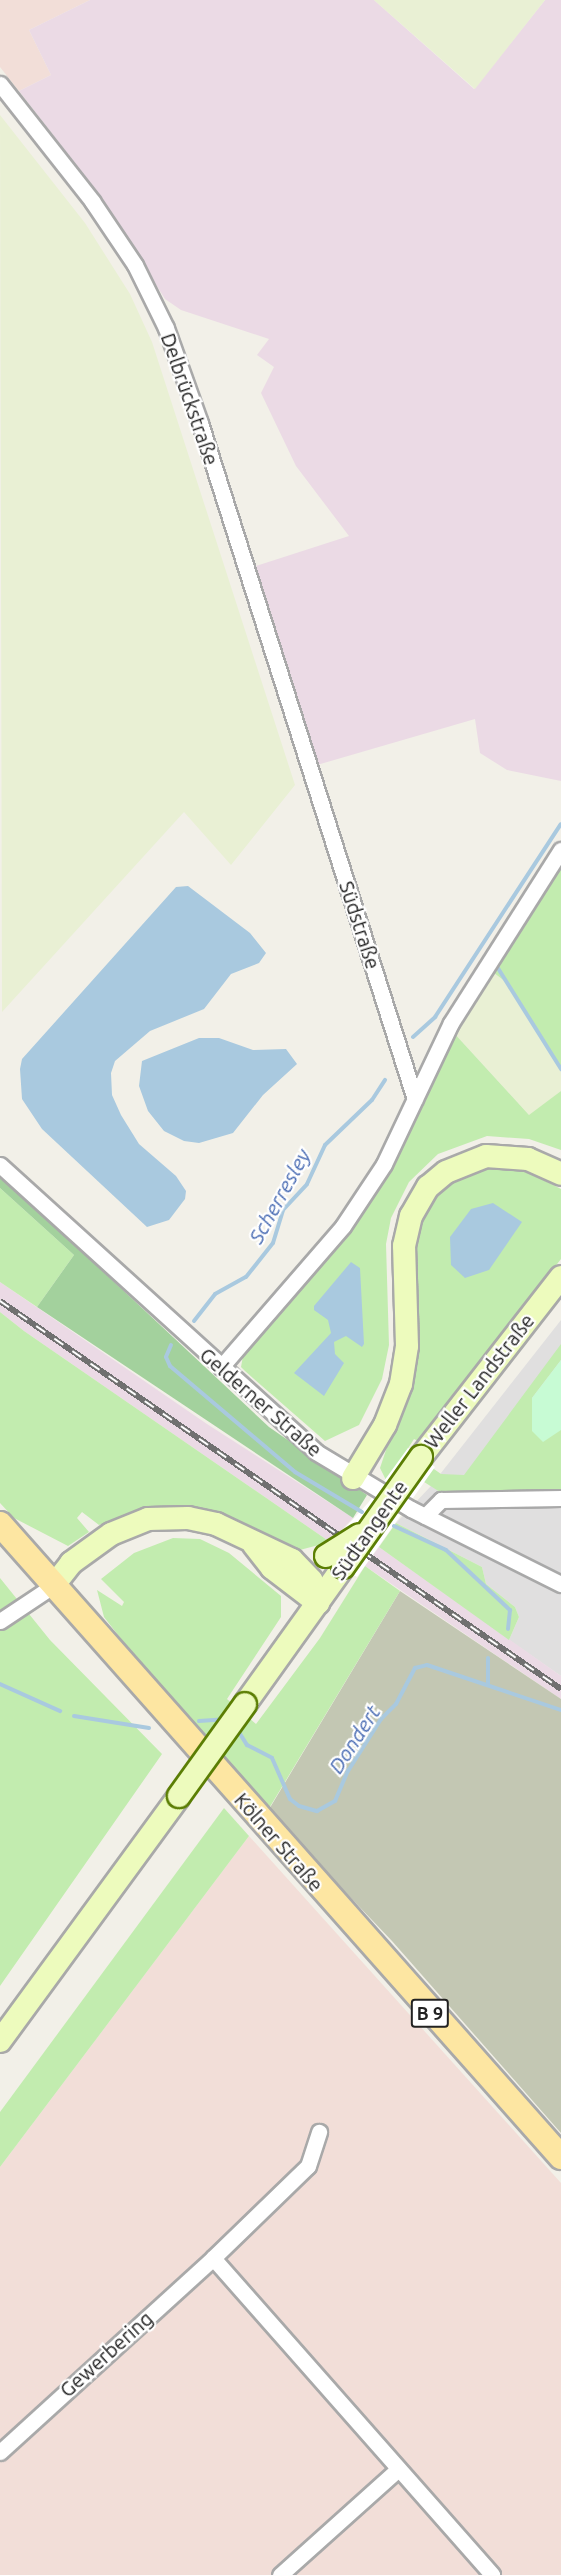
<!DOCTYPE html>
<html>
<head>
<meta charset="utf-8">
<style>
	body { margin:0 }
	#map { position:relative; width:561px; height:2575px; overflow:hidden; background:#f2f0e8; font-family:Ubuntu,sans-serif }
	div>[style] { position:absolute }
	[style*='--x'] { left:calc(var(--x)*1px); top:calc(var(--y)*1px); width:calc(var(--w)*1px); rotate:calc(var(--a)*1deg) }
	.residential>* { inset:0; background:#e0dfdf }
	.commercial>* { inset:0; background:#f2ded8 }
	.industrial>* { inset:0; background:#ebdae5 }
	.construction>* { inset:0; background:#c3c7b3 }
	.farmland>* { inset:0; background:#e9f0d4 }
	.grass>* { inset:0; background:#c2ecaf }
	.forest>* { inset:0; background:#a3d19d }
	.park>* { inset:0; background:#c7fbd4 }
	.water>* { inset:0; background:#a9c9df }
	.pier>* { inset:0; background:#fff }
	.stream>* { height:4px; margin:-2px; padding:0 2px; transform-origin:2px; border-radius:2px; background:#a9c9df }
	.roads { filter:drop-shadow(2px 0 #a9a9a9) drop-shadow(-2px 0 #a9a9a9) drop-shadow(0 2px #a9a9a9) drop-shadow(0 -2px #a9a9a9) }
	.minor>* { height:15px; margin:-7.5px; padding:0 7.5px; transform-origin:7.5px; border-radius:7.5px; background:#fff }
	.secondary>* { height:22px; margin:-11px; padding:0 11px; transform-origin:11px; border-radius:11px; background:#edfbbd }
	.primary>* { height:24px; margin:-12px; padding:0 12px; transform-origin:12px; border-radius:12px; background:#fde6a2 }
	.rail>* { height:6px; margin-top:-3px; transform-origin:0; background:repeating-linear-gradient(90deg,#fff 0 11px,#707070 0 22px); box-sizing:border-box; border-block:2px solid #707070 }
	.bridges { filter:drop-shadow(2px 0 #5b7e04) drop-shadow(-2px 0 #5b7e04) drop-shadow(0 2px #5b7e04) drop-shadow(0 -2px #5b7e04) }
	.secondary-bridge>* { height:22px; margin:-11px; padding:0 11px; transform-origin:11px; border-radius:11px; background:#edfbbd }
	span { translate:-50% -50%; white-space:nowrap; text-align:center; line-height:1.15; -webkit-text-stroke:4.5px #fff; paint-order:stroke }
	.shield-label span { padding:2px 4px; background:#fff; border:2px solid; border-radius:4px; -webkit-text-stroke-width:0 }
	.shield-label { font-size:18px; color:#222; font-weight:700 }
	.street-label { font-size:20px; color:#222 }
	.water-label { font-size:21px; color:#4b6db4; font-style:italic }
</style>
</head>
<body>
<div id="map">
	<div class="residential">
		<div style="clip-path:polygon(561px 1320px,561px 1676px,509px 1640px,519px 1617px,515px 1607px,486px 1584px,482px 1567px,396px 1523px,430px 1487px)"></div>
	</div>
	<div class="commercial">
		<div style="clip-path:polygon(0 0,90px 0,29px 30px,51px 75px,19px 91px,0 67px)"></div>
		<div style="clip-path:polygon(249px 1836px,561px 2183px,561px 2575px,0 2575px,0 2167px)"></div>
	</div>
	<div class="industrial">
		<div style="clip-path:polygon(90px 0,374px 0,474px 89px,545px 0,561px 0,561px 781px,507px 770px,480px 753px,475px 719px,317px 765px,256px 566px,349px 536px,296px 466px,261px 393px,274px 367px,257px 355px,269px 339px,181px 310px,165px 299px,101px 197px,19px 91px,51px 75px,29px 30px)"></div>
		<div style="clip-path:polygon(0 1282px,207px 1424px,353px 1518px,330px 1542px,24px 1331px,0 1312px)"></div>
		<div style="clip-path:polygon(379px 1547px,561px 1676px,561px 1699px,365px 1566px)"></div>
	</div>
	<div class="construction">
		<div style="clip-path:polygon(400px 1591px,561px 1699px,561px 2133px,392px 1941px,268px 1811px)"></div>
	</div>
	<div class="farmland">
		<div style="clip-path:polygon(374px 0,545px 0,475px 89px)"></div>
		<div style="clip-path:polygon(0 115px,85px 223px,130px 294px,152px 342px,295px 785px,231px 865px,184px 812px,2px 1012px)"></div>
		<div style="clip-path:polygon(490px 970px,506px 982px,521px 1003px,561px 1071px,561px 1091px,530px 1116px,453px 1032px)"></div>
	</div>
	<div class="grass">
		<div style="clip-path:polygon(561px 862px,561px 1071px,521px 1003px,506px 982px,490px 970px)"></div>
		<div style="clip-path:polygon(453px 1032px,529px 1115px,561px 1091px,561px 1150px,529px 1139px,487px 1136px,438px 1154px,409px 1182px,391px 1218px,386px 1244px,389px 1345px,382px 1379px,359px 1425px,325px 1441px,245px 1371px,241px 1367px,243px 1356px,349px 1227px,382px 1180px)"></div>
		<div style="clip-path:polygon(510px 1163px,561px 1189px,561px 1259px,418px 1441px,414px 1439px,407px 1450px,441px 1474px,464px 1475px,561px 1344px,561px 1360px,532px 1398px,561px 1430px,561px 1493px,438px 1497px,440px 1492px,397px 1465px,386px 1480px,380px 1468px,397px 1417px,411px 1246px,430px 1198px,464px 1171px)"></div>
		<div style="clip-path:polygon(0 1188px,74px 1255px,37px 1307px,0 1282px)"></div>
		<div style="clip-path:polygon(0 1312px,24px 1331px,330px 1542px,296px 1551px,221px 1514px,172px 1505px,141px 1509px,99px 1525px,82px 1512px,77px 1518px,89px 1532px,68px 1546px,14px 1518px,0 1503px)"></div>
		<div style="clip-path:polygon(396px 1523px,482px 1567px,486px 1584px,515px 1607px,519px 1617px,509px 1640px,379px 1547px)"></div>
		<div style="clip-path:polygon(173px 1538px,200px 1539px,229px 1553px,281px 1596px,281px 1617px,227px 1699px,256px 1724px,320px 1638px,365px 1566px,400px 1591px,268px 1810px,161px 1690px,104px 1617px,97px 1590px,122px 1606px,124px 1602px,101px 1579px,134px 1553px)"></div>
		<div style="clip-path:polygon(0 1578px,50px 1640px,162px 1754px,0 1986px)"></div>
		<div style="clip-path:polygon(224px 1808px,249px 1836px,0 2167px,0 2112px)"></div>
	</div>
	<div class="forest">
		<div style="clip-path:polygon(0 1175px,269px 1427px,367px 1495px,353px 1518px,37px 1307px,74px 1255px,0 1188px)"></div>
	</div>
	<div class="park">
		<div style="clip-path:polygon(561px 1360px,561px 1430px,543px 1442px,532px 1431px,532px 1398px)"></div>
	</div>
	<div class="water">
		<div style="clip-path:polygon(188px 886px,250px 933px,266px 953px,259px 963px,231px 974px,204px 1009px,150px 1031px,115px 1061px,111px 1073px,112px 1095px,121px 1115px,139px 1144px,176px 1176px,186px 1191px,185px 1199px,169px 1220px,147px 1227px,42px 1129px,22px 1099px,20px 1069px,22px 1059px,176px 887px)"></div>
		<div style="clip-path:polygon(199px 1038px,219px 1038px,253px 1050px,286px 1049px,297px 1064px,263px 1095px,233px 1133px,199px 1143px,184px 1141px,164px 1131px,148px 1111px,139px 1086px,142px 1061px)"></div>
		<div style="clip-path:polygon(493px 1203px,522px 1222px,489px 1270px,465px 1278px,451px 1265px,450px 1237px,471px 1209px)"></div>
		<div style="clip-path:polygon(351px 1262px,360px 1268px,364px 1344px,362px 1347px,346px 1336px,334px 1342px,335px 1354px,344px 1363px,324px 1396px,294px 1373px,331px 1333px,328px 1320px,314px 1310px,314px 1306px)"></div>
	</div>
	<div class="pier">
		<div style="clip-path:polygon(408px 1448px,435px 1467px,357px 1577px,317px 1549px,330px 1544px,368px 1503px)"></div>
	</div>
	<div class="stream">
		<div style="--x:496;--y:965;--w:123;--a:58"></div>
		<div style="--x:413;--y:1037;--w:30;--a:-42"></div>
		<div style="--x:435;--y:1017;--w:230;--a:-56.9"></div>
		<div style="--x:194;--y:1321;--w:34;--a:-52"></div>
		<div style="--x:215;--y:1294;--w:35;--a:-29"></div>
		<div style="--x:246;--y:1277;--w:43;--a:-51.5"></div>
		<div style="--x:273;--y:1243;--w:34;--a:-73"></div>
		<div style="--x:283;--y:1210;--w:35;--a:-47"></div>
		<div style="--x:307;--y:1184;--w:43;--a:-65.2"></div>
		<div style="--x:325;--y:1145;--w:65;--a:-43.8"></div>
		<div style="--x:372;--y:1100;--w:24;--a:-57"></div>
		<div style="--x:171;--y:1345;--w:13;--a:113"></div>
		<div style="--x:166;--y:1357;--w:10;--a:66"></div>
		<div style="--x:170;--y:1366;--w:164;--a:40.3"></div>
		<div style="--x:295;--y:1472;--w:78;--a:30.8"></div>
		<div style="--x:394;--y:1526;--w:57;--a:24.8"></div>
		<div style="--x:446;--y:1550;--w:88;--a:43.2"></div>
		<div style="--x:510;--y:1610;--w:19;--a:96"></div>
		<div style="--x:488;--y:1658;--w:27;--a:90"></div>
		<div style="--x:0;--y:1684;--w:66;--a:24.2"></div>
		<div style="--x:74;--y:1716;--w:76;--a:9.1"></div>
		<div style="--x:199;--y:1721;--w:26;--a:-4"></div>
		<div style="--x:237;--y:1729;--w:19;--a:58"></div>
		<div style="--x:247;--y:1745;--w:28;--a:27"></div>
		<div style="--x:272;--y:1758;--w:45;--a:66.3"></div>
		<div style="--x:290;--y:1799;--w:11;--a:38"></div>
		<div style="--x:299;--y:1806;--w:19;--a:16"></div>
		<div style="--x:317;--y:1811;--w:21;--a:-29"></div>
		<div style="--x:335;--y:1801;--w:33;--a:-67"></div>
		<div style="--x:348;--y:1771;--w:62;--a:-57.6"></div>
		<div style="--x:381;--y:1719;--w:21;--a:-45"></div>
		<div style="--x:396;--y:1704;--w:41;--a:-62.2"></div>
		<div style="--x:415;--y:1668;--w:12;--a:-14"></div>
		<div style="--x:427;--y:1665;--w:141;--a:18.6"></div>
	</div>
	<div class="roads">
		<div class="minor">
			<div style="--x:0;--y:84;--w:149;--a:51.8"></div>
			<div style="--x:92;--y:201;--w:77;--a:56.1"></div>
			<div style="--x:135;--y:265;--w:70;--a:63.8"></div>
			<div style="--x:166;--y:328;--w:101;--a:70.3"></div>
			<div style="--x:200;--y:423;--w:709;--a:72.36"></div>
			<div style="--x:0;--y:1165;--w:427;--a:42.2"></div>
			<div style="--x:316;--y:1452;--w:111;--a:31"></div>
			<div style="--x:411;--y:1509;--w:168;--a:26.6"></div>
			<div style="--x:221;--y:1367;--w:186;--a:-49.1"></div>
			<div style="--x:343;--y:1226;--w:74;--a:-56.5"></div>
			<div style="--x:384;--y:1164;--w:156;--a:-64.6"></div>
			<div style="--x:451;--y:1023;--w:205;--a:-57.6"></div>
			<div style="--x:425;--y:1516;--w:23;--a:-45"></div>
			<div style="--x:441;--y:1500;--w:120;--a:-1"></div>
			<div style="--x:0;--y:1621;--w:65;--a:-33.7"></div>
			<div style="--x:213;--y:2258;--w:132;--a:-44.1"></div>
			<div style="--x:308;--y:2166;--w:36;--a:-72"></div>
			<div style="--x:0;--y:2452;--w:288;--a:-42.3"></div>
			<div style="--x:213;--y:2258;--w:422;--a:48.6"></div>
			<div style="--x:280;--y:2575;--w:159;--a:-41.9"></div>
		</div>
		<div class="secondary">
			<div style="--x:421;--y:1457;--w:228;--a:-52.1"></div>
			<div style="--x:353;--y:1478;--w:62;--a:-58.9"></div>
			<div style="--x:385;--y:1425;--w:44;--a:-68.7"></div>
			<div style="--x:401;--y:1384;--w:38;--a:-81"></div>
			<div style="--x:407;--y:1346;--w:100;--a:-91.7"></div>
			<div style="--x:404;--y:1246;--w:31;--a:-77"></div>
			<div style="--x:411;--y:1216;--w:34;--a:-60"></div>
			<div style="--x:428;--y:1187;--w:23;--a:-40"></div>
			<div style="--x:446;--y:1172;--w:43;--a:-21.8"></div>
			<div style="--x:486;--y:1156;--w:42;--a:4.1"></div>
			<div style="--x:528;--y:1159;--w:36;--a:24"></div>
			<div style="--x:254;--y:1545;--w:29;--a:52"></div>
			<div style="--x:272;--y:1568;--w:58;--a:37.3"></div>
			<div style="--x:54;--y:1585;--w:28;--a:-52"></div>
			<div style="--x:71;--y:1563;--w:49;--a:-35.9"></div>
			<div style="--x:111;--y:1534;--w:40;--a:-22"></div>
			<div style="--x:148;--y:1519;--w:40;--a:-1.4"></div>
			<div style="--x:188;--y:1518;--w:29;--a:12"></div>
			<div style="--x:216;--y:1524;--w:84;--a:25.3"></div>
			<div style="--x:292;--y:1560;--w:28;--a:46"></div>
			<div style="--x:311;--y:1580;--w:24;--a:73"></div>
			<div style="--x:245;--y:1704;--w:168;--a:-54.4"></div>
			<div style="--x:0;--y:2041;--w:303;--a:-53.8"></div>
		</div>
		<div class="primary">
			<div style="--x:0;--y:1524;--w:846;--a:48.45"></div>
		</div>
	</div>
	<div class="rail">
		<div style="--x:0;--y:1301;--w:682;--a:34.67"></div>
	</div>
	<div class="bridges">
		<div class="secondary-bridge">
			<div style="--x:326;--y:1556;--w:39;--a:-32"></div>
			<div style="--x:343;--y:1567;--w:135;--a:-54.7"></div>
			<div style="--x:179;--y:1796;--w:113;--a:-54.3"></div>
		</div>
	</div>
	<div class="shield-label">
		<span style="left:430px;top:2013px">B 9</span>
	</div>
	<div class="street-label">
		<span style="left:190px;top:399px;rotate:71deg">Delbrückstraße</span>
		<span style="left:360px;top:925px;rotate:72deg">Südstraße</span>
		<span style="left:479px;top:1381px;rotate:-52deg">Weller Landstraße</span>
		<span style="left:261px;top:1402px;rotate:41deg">Gelderner Straße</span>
		<span style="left:369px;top:1530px;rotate:-55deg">Südtangente</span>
		<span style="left:279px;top:1842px;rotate:49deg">Kölner Straße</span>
		<span style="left:106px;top:2354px;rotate:-42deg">Gewerbering</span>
	</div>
	<div class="water-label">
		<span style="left:279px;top:1196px;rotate:-61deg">Scherresley</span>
		<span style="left:354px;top:1739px;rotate:-57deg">Dondert</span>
	</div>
</div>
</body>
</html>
